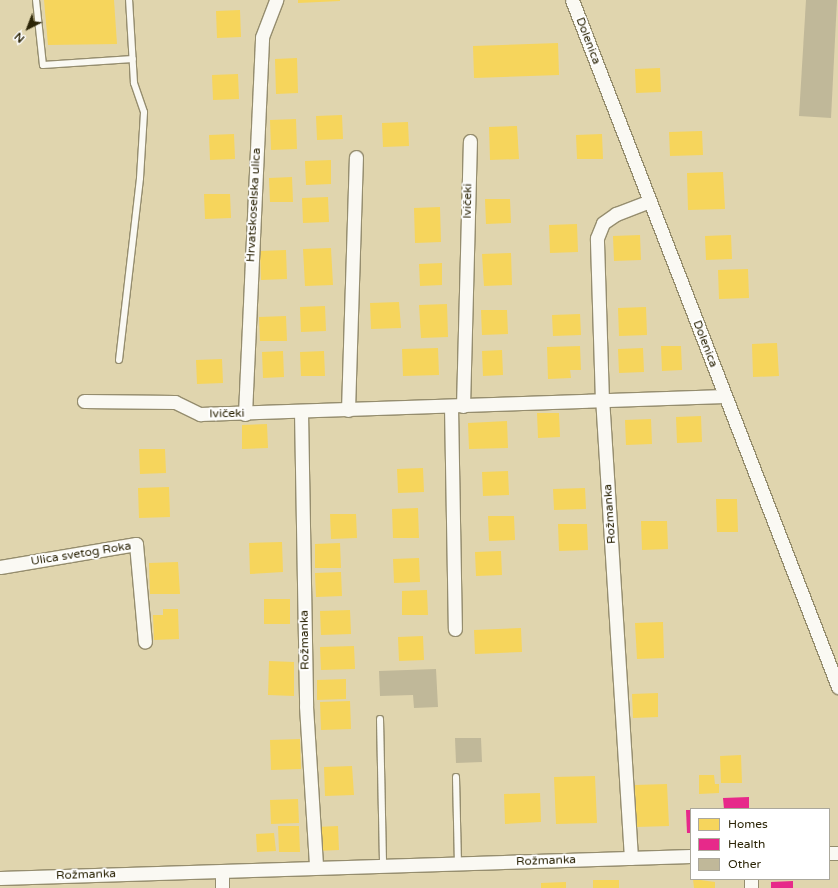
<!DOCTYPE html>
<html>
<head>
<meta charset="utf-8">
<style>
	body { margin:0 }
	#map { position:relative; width:838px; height:888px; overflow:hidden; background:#e0d5ae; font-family:"Varela Round",sans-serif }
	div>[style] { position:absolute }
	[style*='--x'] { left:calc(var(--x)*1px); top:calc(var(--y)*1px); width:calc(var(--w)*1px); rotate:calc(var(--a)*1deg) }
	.homes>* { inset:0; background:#f6d55c }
	.health>* { inset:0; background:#e7298a }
	.building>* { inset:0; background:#c0b899 }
	.roads { filter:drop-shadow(1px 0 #958d6e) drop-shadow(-1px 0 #958d6e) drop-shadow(0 1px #958d6e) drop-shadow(0 -1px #958d6e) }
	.service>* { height:6px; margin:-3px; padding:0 3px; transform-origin:3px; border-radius:3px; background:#faf9f3 }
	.minor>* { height:13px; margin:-6.5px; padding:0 6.5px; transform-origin:6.5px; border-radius:6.5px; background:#faf9f3 }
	span { translate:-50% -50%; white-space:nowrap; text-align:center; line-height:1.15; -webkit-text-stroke:4px #fff; paint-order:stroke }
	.street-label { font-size:12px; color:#2c2507 }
	.legend { position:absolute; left:690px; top:808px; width:140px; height:72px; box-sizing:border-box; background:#fff; border:1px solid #aba89c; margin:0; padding:5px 7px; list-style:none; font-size:12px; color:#2c2507 }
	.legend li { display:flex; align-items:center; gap:8px; height:20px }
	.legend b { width:20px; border:1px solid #aba89c }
	.north { position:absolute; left:8px; top:8px; width:40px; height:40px; -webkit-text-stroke:3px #fff; paint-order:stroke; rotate:222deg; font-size:11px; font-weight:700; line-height:16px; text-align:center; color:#2c2507 }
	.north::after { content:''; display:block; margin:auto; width:14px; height:18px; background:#2c2507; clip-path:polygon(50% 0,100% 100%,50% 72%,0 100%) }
</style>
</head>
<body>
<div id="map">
	<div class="homes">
		<div style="clip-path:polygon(44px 0,114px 0,117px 44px,48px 45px)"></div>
		<div style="clip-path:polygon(298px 0,340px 0,340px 1px,298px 3px)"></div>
		<div style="clip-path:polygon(240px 10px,241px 37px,217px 38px,216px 11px)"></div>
		<div style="clip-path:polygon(558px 43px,559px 75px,474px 78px,473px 46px)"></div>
		<div style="clip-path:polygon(297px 58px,298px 93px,276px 94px,275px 59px)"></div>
		<div style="clip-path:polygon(660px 68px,661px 92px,636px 93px,635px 69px)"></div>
		<div style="clip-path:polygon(238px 74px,239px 99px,213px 100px,212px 75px)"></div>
		<div style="clip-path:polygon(342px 115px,343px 139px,317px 140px,316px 116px)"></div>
		<div style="clip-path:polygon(296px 119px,297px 149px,271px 150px,270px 120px)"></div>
		<div style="clip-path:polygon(408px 122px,409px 146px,383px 147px,382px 123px)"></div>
		<div style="clip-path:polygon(517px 126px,519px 159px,490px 160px,489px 127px)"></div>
		<div style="clip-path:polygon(702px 131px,703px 155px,670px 156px,669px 132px)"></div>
		<div style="clip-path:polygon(234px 134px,235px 159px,210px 160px,209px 135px)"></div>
		<div style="clip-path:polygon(602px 134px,603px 159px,577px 159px,576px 135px)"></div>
		<div style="clip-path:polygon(331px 160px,331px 184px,306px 185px,305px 161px)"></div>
		<div style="clip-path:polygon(723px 172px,725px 209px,688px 210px,687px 173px)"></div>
		<div style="clip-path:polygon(292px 177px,293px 202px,270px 202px,269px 178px)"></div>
		<div style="clip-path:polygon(204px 194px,230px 194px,231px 218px,205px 219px)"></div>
		<div style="clip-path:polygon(328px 197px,329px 222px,303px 223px,302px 198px)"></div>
		<div style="clip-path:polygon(485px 199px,510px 199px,511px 223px,486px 224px)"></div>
		<div style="clip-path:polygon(440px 207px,441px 242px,415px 243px,414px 208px)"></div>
		<div style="clip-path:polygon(577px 224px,578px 252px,550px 253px,549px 225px)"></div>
		<div style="clip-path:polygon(640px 235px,641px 260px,614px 261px,613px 236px)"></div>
		<div style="clip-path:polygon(731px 235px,732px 259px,706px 260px,705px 236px)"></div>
		<div style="clip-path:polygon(331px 248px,333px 285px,305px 286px,303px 249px)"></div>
		<div style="clip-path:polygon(286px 250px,287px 279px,261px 280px,260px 251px)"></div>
		<div style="clip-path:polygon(511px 253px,512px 285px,484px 286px,482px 254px)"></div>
		<div style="clip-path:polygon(442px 263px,442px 285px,420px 286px,419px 264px)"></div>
		<div style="clip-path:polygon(748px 269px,749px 298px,719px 299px,718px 270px)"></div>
		<div style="clip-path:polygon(399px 302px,401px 328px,371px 329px,370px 303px)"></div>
		<div style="clip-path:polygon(447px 304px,448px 337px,421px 338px,419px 305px)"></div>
		<div style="clip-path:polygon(325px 306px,326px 331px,301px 332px,300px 307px)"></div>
		<div style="clip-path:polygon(646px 307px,647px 335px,619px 336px,618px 308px)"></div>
		<div style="clip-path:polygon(481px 310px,507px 310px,508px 334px,482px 335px)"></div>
		<div style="clip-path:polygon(580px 314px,581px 335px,553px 336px,552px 315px)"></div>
		<div style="clip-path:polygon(286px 316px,287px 341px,260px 341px,259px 317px)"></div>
		<div style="clip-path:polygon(777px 343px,779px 376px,753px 377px,752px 344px)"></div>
		<div style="clip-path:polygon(580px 346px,581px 370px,570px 370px,571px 378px,548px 379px,547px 347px)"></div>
		<div style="clip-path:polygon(661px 346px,681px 346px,682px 370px,662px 371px)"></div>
		<div style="clip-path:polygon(438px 348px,439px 375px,403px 376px,402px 349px)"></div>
		<div style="clip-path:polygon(643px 348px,644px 372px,619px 373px,618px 349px)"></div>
		<div style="clip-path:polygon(502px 350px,503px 375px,483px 376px,482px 351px)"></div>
		<div style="clip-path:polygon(283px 351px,284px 377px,263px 378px,262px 352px)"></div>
		<div style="clip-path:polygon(324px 351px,325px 376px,301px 376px,300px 352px)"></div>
		<div style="clip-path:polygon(222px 359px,223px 383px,197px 384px,196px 360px)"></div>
		<div style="clip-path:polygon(537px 413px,559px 413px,560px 437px,538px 438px)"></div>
		<div style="clip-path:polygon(701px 416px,702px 442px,677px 443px,676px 417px)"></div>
		<div style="clip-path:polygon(651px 419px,652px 444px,626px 445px,625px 420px)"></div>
		<div style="clip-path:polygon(507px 421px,508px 448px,469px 449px,468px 423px)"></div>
		<div style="clip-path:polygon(267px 424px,268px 448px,242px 449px,242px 425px)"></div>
		<div style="clip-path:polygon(139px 449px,165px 449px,166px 473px,140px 474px)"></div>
		<div style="clip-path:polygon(423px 468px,424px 492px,398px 493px,397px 469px)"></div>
		<div style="clip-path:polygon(508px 471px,509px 495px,483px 496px,482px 472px)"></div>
		<div style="clip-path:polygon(169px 487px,170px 517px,139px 518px,138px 488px)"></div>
		<div style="clip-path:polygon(585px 488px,586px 509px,554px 510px,553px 489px)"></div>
		<div style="clip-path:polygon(716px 499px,737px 499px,738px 532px,717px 532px)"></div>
		<div style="clip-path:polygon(418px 508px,419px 538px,393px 538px,392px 509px)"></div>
		<div style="clip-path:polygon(330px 514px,356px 514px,357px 538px,331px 539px)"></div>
		<div style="clip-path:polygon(488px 516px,514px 516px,515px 540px,489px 541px)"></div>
		<div style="clip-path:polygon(641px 521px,667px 521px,668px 549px,642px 550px)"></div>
		<div style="clip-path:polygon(558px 524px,587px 524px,588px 550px,559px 551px)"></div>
		<div style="clip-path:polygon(282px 542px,283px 572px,250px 574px,249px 543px)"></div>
		<div style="clip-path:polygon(340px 543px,341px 568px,315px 568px,315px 544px)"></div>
		<div style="clip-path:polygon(501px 551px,502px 575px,476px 576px,475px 552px)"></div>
		<div style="clip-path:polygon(419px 558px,420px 582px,394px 583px,393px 559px)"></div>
		<div style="clip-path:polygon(178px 562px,180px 594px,150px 594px,149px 563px)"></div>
		<div style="clip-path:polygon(341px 572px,342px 596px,316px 597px,315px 573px)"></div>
		<div style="clip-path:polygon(427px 590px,428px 615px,402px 615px,402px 591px)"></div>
		<div style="clip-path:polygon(264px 599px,290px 599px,290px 624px,264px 624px)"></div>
		<div style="clip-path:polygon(163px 609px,178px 609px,179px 639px,154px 640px,153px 615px,163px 615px)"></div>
		<div style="clip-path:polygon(350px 610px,351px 634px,321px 635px,320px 611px)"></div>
		<div style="clip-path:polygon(663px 622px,664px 658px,637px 659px,635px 623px)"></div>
		<div style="clip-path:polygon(521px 628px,522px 652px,475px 654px,474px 630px)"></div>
		<div style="clip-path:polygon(423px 636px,424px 660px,399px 661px,398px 637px)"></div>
		<div style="clip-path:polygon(354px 646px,355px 669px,321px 670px,320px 647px)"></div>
		<div style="clip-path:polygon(269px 661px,294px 662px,294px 696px,268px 695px)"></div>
		<div style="clip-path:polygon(346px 679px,346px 699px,317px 700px,317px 680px)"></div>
		<div style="clip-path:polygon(658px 693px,658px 717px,633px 718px,632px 694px)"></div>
		<div style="clip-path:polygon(350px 701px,351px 729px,321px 730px,320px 702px)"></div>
		<div style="clip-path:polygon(300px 739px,301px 769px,271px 770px,270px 740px)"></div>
		<div style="clip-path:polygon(741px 755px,742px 783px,721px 783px,720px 756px)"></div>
		<div style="clip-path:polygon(352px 766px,354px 795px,325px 796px,324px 767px)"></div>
		<div style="clip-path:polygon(699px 775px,714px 775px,715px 784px,719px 784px,719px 793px,699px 794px)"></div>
		<div style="clip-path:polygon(595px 776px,597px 823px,556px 824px,554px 777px)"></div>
		<div style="clip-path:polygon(667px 784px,669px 826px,636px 827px,635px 785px)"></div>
		<div style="clip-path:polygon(540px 793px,541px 822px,505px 824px,504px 794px)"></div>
		<div style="clip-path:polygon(298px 799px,299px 823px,271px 824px,270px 800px)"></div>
		<div style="clip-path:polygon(278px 826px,299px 826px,300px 852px,279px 852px)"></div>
		<div style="clip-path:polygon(338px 826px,339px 850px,317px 851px,316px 827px)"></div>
		<div style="clip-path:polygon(274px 833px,276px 851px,257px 852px,256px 834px)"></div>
		<div style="clip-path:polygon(693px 879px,715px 882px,715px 888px,694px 888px)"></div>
		<div style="clip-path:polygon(593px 880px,619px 880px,619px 888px,593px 888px)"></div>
		<div style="clip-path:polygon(566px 882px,566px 888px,541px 888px,541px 883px)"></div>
	</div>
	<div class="health">
		<div style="clip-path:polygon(749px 797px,749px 809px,724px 809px,723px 798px)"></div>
		<div style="clip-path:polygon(686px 810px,691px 810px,691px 833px,687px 833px)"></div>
		<div style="clip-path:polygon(793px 881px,793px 888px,771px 888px,771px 882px)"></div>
	</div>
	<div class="building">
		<div style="clip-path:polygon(806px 0,837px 0,831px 118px,799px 116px)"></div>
		<div style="clip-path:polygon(436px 669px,438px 707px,414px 708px,413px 695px,380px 696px,379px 671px)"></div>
		<div style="clip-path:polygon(455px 738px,481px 738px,482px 762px,456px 763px)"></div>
	</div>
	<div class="roads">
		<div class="service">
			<div style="--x:36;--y:0;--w:65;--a:83.9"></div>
			<div style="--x:43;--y:65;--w:90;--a:-3.8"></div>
			<div style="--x:119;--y:360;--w:183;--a:-83.4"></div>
			<div style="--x:140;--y:178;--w:66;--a:-86.5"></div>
			<div style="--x:144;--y:112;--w:31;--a:-109"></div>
			<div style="--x:134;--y:83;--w:83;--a:-93.4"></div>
			<div style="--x:380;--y:719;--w:147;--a:88.8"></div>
			<div style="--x:456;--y:777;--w:86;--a:88.7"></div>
		</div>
		<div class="minor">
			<div style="--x:572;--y:0;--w:737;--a:68.83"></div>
			<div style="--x:84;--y:401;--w:91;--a:0.6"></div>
			<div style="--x:175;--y:402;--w:28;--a:26"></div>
			<div style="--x:200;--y:414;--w:525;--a:-1.96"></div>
			<div style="--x:451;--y:406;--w:223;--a:89"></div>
			<div style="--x:463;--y:406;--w:265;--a:-88.5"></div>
			<div style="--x:348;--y:410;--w:253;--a:-88.2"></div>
			<div style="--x:301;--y:411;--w:295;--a:89"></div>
			<div style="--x:306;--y:706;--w:161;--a:86.4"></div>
			<div style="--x:245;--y:414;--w:377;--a:-87.4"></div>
			<div style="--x:262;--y:37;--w:40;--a:-69"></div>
			<div style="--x:0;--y:567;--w:138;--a:-9.6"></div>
			<div style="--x:136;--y:544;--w:98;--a:84.8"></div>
			<div style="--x:829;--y:853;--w:9;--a:0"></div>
			<div style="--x:631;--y:858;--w:458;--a:-93.6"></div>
			<div style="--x:602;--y:401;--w:163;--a:-91.8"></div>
			<div style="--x:597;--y:238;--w:16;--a:-68"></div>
			<div style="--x:603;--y:223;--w:16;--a:-35"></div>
			<div style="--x:616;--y:214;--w:36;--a:-21"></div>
			<div style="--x:222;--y:872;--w:16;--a:90"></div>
			<div style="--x:0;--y:878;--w:691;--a:-1.82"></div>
			<div style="--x:751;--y:879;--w:9;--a:90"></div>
		</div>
	</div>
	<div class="street-label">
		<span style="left:588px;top:41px;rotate:69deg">Dolenica</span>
		<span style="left:468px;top:201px;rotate:-89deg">Ivičeki</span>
		<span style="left:254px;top:205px;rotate:-87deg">Hrvatskoselska ulica</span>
		<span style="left:705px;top:344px;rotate:69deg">Dolenica</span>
		<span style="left:227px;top:414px;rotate:-1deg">Ivičeki</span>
		<span style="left:610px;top:514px;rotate:-94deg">Rožmanka</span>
		<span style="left:81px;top:554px;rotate:-9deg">Ulica svetog Roka</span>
		<span style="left:305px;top:640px;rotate:-91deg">Rožmanka</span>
		<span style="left:546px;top:861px;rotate:-2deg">Rožmanka</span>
		<span style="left:86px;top:875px;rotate:-2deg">Rožmanka</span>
	</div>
	<ul class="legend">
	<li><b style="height:11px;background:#f6d55c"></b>Homes</li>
	<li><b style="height:11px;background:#e7298a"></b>Health</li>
	<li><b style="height:11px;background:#c0b899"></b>Other</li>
	</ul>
	<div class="north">N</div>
</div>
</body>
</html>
